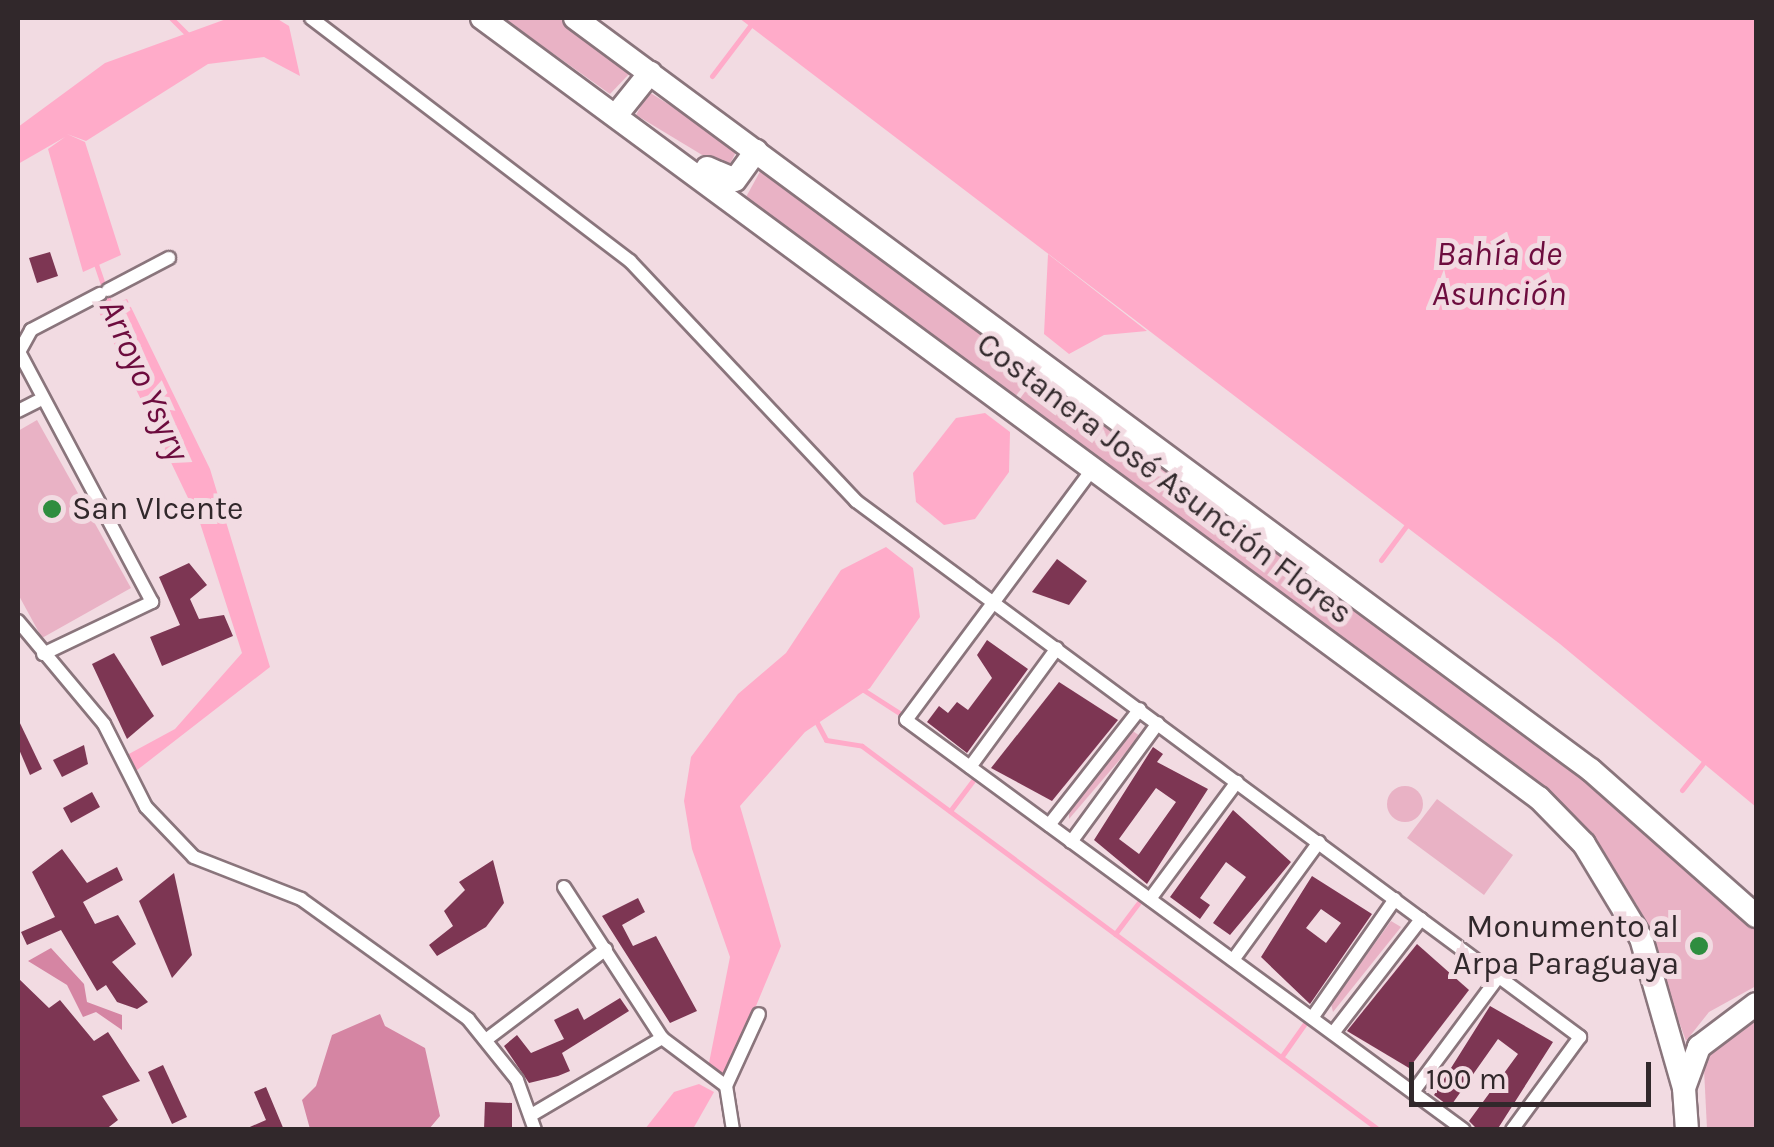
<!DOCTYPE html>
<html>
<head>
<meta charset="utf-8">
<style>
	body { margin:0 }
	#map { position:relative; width:1774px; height:1147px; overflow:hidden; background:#f2dbe2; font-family:Karla,sans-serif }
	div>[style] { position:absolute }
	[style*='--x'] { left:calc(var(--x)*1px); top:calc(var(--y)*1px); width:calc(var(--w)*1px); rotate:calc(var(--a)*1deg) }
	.green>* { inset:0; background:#e9b2c5 }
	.round { border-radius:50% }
	.forest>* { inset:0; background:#d585a3 }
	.water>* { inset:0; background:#ffabc9 }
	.stream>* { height:5px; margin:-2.5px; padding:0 2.5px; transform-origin:2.5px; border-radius:2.5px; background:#ffabc9 }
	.building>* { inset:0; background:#7d3653 }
	.roads { filter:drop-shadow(2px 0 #8a757c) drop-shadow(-2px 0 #8a757c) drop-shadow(0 2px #8a757c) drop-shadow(0 -2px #8a757c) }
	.street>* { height:12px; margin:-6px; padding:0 6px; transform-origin:6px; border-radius:6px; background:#fff }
	.highway>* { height:22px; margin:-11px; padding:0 11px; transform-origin:11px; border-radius:11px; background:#fff }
	.dots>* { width:28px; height:28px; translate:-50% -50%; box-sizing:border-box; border:5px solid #f2dbe2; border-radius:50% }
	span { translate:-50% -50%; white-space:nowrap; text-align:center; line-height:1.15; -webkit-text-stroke:10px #f2dbe2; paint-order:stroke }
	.street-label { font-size:32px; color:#31282b }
	.poi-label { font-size:32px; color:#31282b }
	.left { translate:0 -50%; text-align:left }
	.right { translate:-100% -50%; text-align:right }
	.water-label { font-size:35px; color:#6d0c3e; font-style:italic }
	.frame { position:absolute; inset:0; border:20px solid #31282b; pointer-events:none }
	.scale { position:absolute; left:1409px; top:1062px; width:242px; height:45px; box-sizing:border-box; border:5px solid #31282b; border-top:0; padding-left:12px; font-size:30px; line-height:35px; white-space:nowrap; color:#31282b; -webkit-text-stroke:8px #f2dbe2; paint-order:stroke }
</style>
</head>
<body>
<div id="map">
	<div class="green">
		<div style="clip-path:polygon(503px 18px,562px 18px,631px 72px,610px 94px)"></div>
		<div style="clip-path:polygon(649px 92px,738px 148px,727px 170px,636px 115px)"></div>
		<div style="clip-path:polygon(762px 168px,1037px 368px,1015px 397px,746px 197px)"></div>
		<div style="clip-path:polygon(1040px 371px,1560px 758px,1724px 897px,1756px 928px,1756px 986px,1709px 1012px,1686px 1041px,1637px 905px,1579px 825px,1541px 788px,1019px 400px)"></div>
		<div style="clip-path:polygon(37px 420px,131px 588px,42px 638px,18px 594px,18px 431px)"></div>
		<div style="clip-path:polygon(1130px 729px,1140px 736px,1069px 819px,1069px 812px)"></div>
		<div class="round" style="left:1387px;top:786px;width:36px;height:36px"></div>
		<div style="clip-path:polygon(1437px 799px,1513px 855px,1484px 895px,1407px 838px)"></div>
		<div style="clip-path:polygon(1391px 921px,1401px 927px,1333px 1012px,1331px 1004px)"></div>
		<div style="clip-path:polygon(1756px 1014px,1756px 1129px,1707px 1129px,1704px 1069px,1715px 1045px)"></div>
	</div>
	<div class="forest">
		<div style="clip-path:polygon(51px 948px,84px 984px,87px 1002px,122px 1015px,122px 1030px,96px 1012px,83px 1017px,67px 985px,28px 961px)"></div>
		<div style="clip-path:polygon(380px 1014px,385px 1026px,425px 1048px,440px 1116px,429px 1129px,310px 1129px,302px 1100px,316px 1086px,332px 1035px)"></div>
	</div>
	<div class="water">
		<div style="clip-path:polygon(229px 18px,276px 18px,289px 26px,300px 76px,264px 57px,208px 64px,86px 141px,67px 134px,85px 142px,121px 255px,83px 272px,48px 149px,65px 137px,18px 164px,18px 127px,105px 63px)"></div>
		<div style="clip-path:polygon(739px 18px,1756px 18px,1756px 807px,1560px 644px)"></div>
		<div style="clip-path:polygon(1048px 254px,1147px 331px,1104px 335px,1069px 354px,1044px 334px)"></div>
		<div style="clip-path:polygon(127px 299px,210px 469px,270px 667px,132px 774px,127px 755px,175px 729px,242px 653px,200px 523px,98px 310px)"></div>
		<div style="clip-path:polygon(985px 413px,1010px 432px,1009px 472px,975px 519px,944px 525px,916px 502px,913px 473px,956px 418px)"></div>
		<div style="clip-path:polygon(886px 547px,913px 568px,920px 617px,870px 688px,805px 732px,740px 806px,781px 946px,726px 1078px,708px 1068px,730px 957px,692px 849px,684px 801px,691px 757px,738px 694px,786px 653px,841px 570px)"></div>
		<div style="clip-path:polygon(699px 1084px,714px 1092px,693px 1129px,645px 1129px,674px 1092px)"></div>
	</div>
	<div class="stream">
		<div style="--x:171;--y:18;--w:27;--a:45"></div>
		<div style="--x:712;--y:76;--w:68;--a:-52.8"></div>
		<div style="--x:96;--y:264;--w:50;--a:71.2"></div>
		<div style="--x:1381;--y:560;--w:47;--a:-53.6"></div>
		<div style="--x:862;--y:689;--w:46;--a:32.7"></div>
		<div style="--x:816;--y:721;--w:21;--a:62"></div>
		<div style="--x:826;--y:740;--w:36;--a:9"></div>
		<div style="--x:862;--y:746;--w:644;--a:36.6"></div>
		<div style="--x:1682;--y:790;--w:37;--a:-52"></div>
		<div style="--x:950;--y:811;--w:40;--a:-53"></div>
		<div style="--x:1115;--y:934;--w:41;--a:-52.9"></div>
		<div style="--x:1282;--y:1056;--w:42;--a:-54.8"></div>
	</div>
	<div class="building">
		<div style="clip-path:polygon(50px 252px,58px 276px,37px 283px,29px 258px)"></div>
		<div style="clip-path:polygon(1057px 559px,1087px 581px,1069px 605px,1032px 592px)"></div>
		<div style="clip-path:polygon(189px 563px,207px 585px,190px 599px,199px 619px,224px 615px,233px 636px,162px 666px,150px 637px,180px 625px,159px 577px)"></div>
		<div style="clip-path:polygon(987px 640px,1028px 669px,967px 753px,927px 722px,939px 706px,948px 713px,957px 702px,968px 710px,992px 678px,977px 655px)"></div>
		<div style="clip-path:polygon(114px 653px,154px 716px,127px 739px,92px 664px)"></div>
		<div style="clip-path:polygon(1059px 682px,1118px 720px,1052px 801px,991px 768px)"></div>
		<div style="clip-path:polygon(18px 719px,42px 769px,30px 775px,18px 747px)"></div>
		<div style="clip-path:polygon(84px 745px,88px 764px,62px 777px,53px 760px)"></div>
		<div style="clip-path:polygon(evenodd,1153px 747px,1163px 754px,1157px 762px,1208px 789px,1147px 884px,1094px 840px,1153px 747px,1156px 788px,1176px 802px,1139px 854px,1119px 839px,1156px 788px)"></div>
		<div style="clip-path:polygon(92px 792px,100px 807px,71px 823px,63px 808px)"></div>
		<div style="clip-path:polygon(1233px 810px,1291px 862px,1230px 935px,1213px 923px,1246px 877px,1226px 862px,1200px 898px,1210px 905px,1200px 919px,1170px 897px)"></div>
		<div style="clip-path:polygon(62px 849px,87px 883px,117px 867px,123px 880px,83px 902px,95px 924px,118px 915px,136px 944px,112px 962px,148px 1002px,137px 1009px,117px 1002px,106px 985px,97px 991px,61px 930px,27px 945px,21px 932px,55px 917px,32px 872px)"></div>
		<div style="clip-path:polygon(493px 860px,504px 903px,486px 927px,437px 956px,429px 945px,453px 926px,444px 911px,465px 890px,459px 882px)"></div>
		<div style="clip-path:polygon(174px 873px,192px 955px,172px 978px,139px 901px)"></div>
		<div style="clip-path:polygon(evenodd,1312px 876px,1372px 914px,1310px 1004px,1261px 957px,1312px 876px,1321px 909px,1341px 923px,1326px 943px,1306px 928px,1321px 909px)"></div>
		<div style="clip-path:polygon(638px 898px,645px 912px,622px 925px,633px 946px,656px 936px,697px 1011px,670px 1023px,602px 916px)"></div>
		<div style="clip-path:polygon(1417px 944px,1469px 990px,1409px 1068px,1347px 1031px)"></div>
		<div style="clip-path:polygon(18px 978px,49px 1008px,60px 1000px,94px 1041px,108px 1032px,140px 1081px,102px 1096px,118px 1120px,105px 1130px,18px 1130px)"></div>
		<div style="clip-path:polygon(620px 998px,629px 1011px,562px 1053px,570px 1071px,558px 1076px,529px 1083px,504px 1046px,517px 1035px,531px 1053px,564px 1039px,554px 1020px,578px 1008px,584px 1020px)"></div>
		<div style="clip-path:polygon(1490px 1006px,1553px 1042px,1497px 1130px,1478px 1130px,1469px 1121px,1518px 1054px,1498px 1039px,1450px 1107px,1434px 1095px)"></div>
		<div style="clip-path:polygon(163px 1065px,187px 1117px,172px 1124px,148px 1072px)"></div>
		<div style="clip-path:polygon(266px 1087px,284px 1130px,243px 1130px,266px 1120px,254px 1092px)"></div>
		<div style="clip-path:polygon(485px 1102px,512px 1103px,512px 1130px,484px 1130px)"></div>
	</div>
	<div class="roads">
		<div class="street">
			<div style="--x:311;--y:18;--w:401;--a:37.3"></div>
			<div style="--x:630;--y:261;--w:330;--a:46.7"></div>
			<div style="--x:856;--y:501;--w:901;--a:36.51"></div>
			<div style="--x:1580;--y:1037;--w:115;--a:126.2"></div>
			<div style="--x:108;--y:290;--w:69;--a:-27.7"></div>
			<div style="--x:18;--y:411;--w:22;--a:-27"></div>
			<div style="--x:1094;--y:467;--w:315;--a:126.6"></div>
			<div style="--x:906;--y:720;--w:692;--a:36.31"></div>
			<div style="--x:18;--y:621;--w:134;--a:50.1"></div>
			<div style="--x:104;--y:724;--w:93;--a:63.2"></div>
			<div style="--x:146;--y:807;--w:69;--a:46.2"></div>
			<div style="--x:194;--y:857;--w:115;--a:21.4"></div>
			<div style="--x:301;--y:899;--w:206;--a:35.7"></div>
			<div style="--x:468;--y:1019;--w:78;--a:51.2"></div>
			<div style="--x:517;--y:1080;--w:53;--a:70.2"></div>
			<div style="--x:43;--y:654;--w:121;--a:-25.5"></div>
			<div style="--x:152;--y:602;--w:283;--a:-118"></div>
			<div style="--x:19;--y:352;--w:25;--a:-61"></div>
			<div style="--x:31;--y:330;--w:78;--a:-27.6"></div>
			<div style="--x:970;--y:767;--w:147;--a:-53.8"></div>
			<div style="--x:1049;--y:825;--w:147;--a:-51.9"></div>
			<div style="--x:1071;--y:842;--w:147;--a:-53.8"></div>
			<div style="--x:564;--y:887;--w:180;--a:57"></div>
			<div style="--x:662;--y:1038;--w:80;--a:36.9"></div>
			<div style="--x:1150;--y:899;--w:146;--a:-53.4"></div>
			<div style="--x:1233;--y:960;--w:146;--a:-53.9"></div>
			<div style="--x:1312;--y:1018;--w:145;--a:-55.1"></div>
			<div style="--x:1333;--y:1033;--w:144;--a:-52.3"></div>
			<div style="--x:487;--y:1039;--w:149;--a:-37.1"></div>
			<div style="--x:1413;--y:1092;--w:144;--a:-53.4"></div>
			<div style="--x:533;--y:1114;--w:150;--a:-30.5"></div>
			<div style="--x:733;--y:1130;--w:45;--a:-99"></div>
			<div style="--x:726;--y:1086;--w:79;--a:-65.4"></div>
		</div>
		<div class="highway">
			<div style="--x:482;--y:18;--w:1314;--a:36.43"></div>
			<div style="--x:1539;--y:798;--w:64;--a:45.6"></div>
			<div style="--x:1584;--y:844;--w:110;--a:58.8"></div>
			<div style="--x:1641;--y:938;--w:156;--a:74"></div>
			<div style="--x:575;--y:18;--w:1264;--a:36.51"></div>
			<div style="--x:1591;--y:770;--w:220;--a:41.5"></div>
			<div style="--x:617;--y:114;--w:53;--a:-51.2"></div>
			<div style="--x:707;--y:168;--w:30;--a:23"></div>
			<div style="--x:735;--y:180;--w:36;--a:-54"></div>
			<div style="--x:1687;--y:1130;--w:42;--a:-94.1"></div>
			<div style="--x:1684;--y:1088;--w:44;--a:-69.9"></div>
			<div style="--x:1699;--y:1047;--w:71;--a:-37"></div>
		</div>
	</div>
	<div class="dots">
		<div style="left:52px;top:509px;background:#2f8d3f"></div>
		<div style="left:1699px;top:946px;background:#2f8d3f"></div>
	</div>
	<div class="street-label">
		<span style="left:1164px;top:479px;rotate:37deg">Costanera José Asunción Flores</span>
	</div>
	<div class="poi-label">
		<span class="left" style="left:72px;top:509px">San VIcente</span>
		<span class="right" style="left:1679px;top:946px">Monumento al<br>Arpa Paraguaya</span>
	</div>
	<div class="water-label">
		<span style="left:1499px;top:274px">Bahía de<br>Asunción</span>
		<span style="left:144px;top:380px;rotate:66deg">Arroyo Ysyry</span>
	</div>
	<div class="frame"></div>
	<div class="scale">100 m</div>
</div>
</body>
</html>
